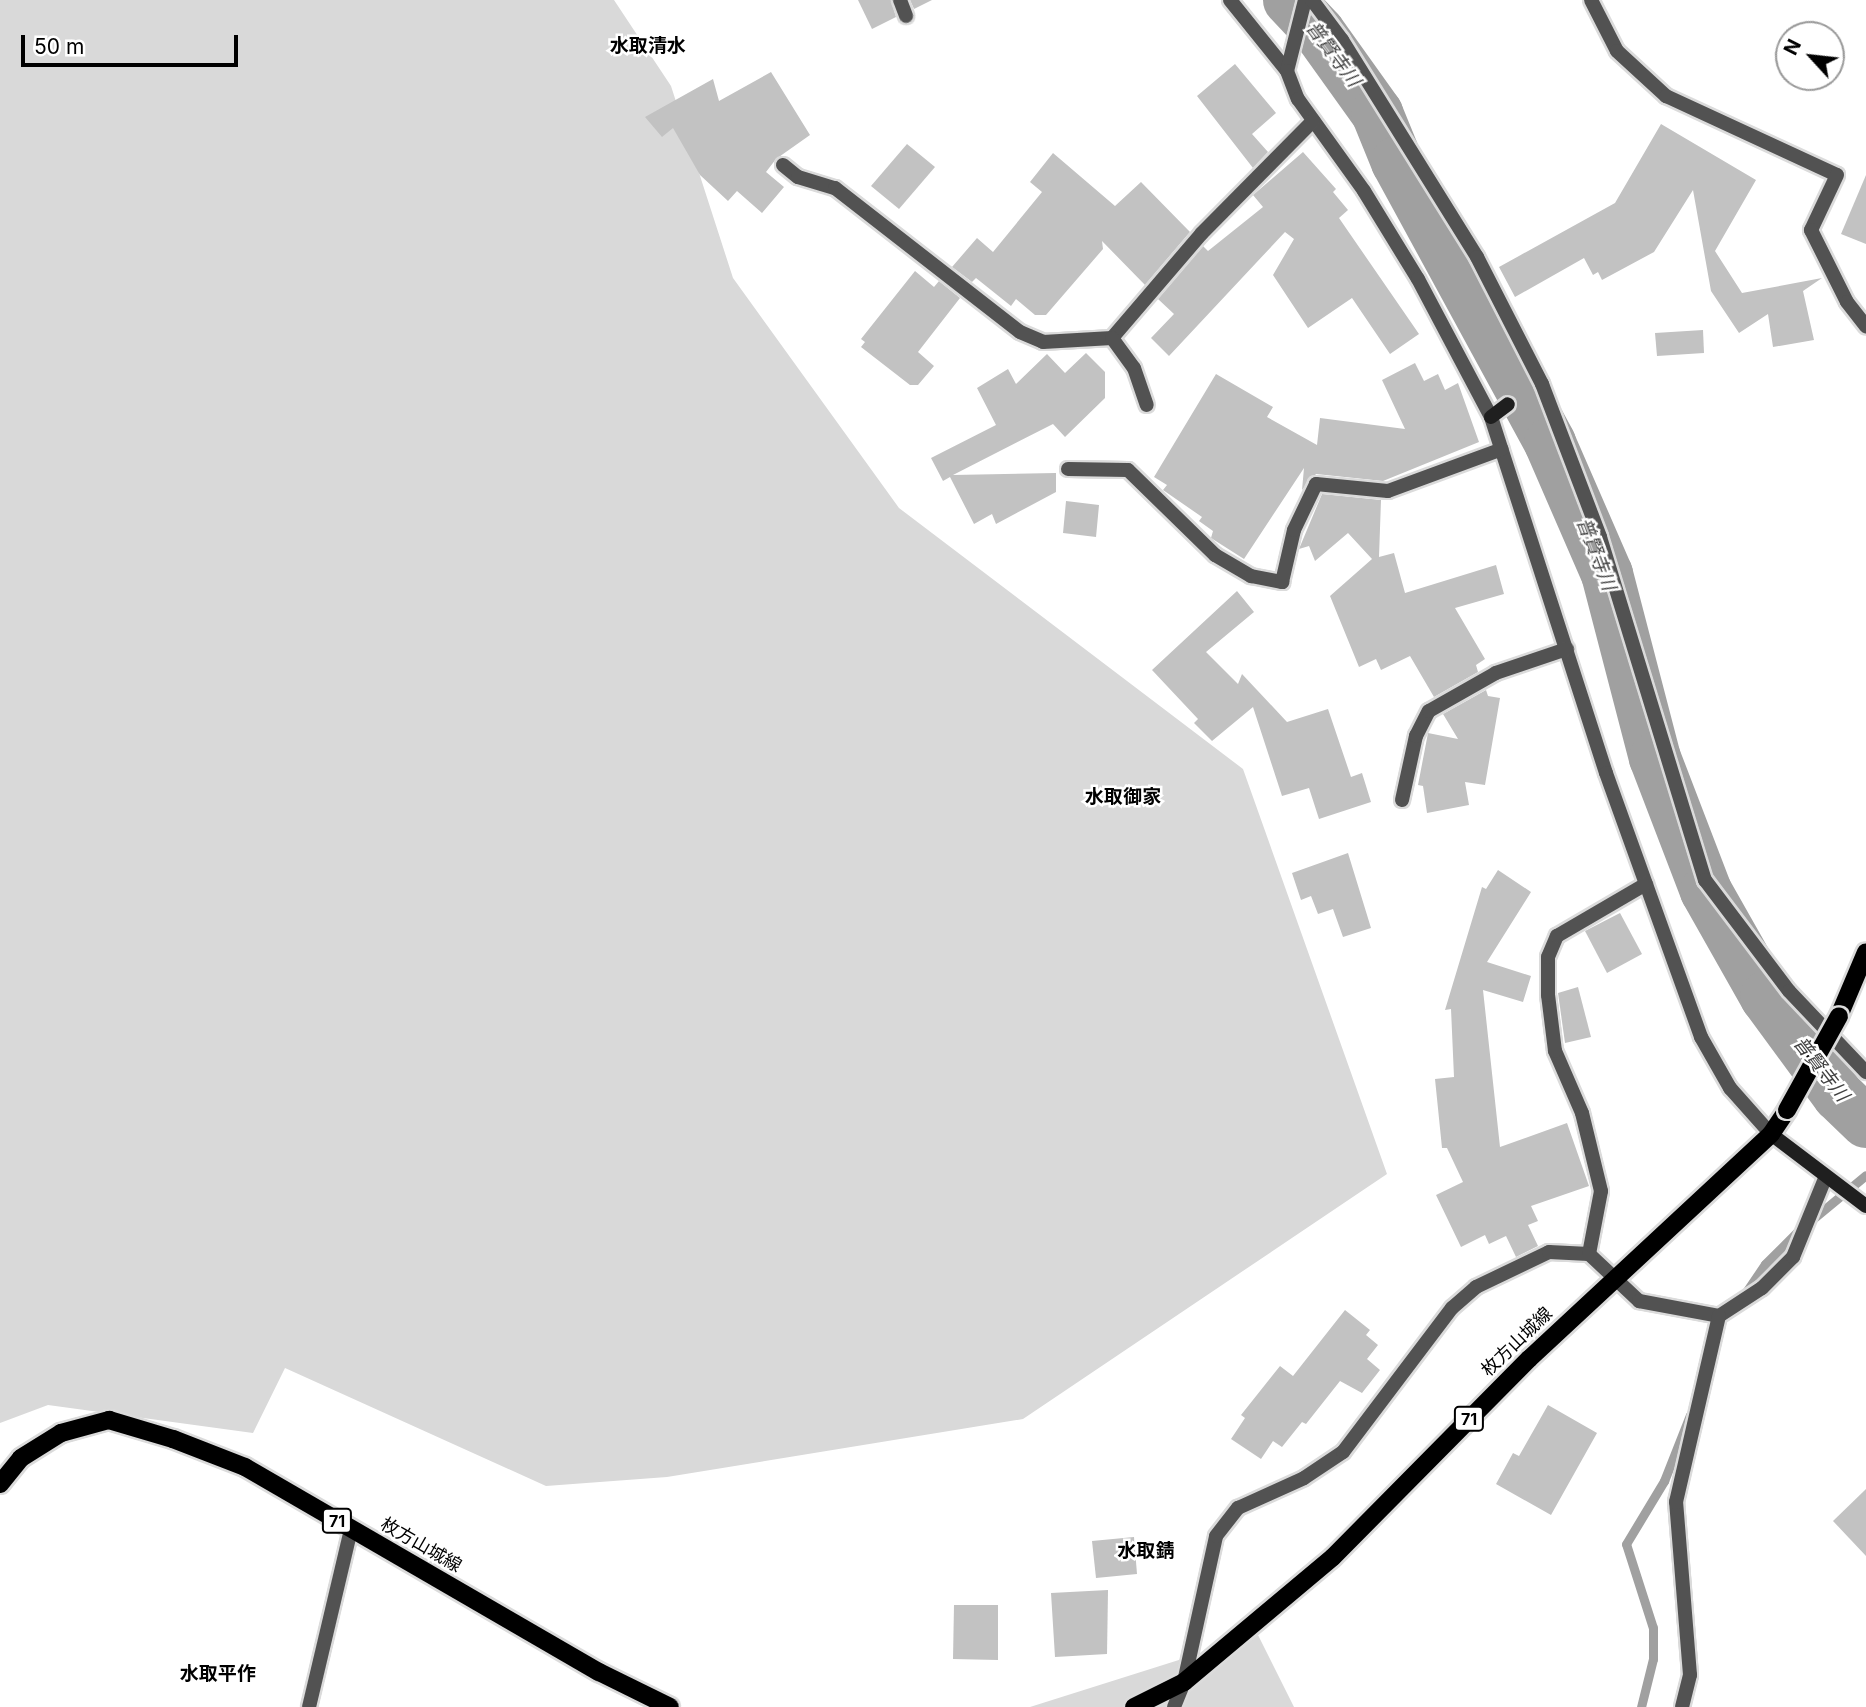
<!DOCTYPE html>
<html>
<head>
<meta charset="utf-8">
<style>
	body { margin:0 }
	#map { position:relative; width:1866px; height:1707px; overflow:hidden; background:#fff; font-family:Inter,"Noto Sans JP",sans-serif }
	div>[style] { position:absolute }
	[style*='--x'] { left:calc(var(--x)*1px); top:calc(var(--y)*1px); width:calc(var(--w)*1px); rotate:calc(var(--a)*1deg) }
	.green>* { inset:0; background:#d9d9d9 }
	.stream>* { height:9px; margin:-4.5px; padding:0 4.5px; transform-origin:4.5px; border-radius:4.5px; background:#a0a0a0 }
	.river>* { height:52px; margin:-26px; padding:0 26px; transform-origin:26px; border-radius:26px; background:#a0a0a0 }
	.building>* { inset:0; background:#c2c2c2 }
	.roads { filter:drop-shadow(2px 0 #dbdbdb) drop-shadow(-2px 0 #dbdbdb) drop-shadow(0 2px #dbdbdb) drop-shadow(0 -2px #dbdbdb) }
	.street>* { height:14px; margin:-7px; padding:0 7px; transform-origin:7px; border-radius:7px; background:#525252 }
	.secondary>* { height:14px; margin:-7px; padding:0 7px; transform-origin:7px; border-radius:7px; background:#1f1f1f }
	.primary>* { height:18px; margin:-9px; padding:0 9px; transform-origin:9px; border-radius:9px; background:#000 }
	.bridges { filter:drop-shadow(2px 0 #dbdbdb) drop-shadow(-2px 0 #dbdbdb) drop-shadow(0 2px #dbdbdb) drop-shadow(0 -2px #dbdbdb) }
	.primary-bridge>* { height:18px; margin:-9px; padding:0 9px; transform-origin:9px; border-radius:9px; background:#000 }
	span { translate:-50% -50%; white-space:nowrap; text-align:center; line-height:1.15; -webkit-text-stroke:5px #fff; paint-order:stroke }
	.shield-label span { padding:2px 5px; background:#fff; border:2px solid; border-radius:5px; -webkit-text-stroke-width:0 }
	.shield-label { font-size:16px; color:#000; font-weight:700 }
	.street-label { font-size:18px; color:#000 }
	.neighbourhood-label { font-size:19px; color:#000; font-weight:700 }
	.water-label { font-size:19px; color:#414141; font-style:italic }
	.north { position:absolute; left:1775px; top:21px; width:70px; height:70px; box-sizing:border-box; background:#fff; border:2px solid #999; border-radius:50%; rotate:297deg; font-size:19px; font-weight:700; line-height:28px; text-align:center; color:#000 }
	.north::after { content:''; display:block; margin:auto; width:24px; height:32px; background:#000; clip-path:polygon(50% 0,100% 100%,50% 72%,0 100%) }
	.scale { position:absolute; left:21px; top:35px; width:217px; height:32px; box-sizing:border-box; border:4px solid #000; border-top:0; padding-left:9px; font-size:21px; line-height:24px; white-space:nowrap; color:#000; -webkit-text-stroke:5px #fff; paint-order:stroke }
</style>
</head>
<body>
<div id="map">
	<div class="green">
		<div style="clip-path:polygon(0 0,614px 0,671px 86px,733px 278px,899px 508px,1243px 769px,1387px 1174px,1023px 1419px,667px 1477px,546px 1486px,285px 1368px,253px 1433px,48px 1405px,0 1423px)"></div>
		<div style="clip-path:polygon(1258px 1635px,1294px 1707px,1030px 1707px)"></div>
	</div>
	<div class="stream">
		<div style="--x:1742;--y:1298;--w:41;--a:-55.9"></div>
		<div style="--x:1765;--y:1264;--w:45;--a:-45"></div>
		<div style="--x:1797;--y:1232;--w:89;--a:-39.6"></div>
		<div style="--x:1641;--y:1707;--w:49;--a:-76"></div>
		<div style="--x:1653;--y:1659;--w:31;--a:-90"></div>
		<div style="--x:1653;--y:1628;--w:88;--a:-107.8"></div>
		<div style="--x:1626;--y:1544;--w:74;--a:-58.9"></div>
		<div style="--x:1664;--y:1481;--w:71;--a:-68.5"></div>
	</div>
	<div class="river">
		<div style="--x:1289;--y:0;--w:44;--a:46.8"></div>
		<div style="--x:1319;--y:32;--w:100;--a:54.4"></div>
		<div style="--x:1377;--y:113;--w:53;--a:67.8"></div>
		<div style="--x:1397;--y:162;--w:320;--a:61.4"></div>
		<div style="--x:1550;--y:443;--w:143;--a:66.5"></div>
		<div style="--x:1607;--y:574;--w:190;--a:75.4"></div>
		<div style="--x:1655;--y:758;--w:142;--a:69"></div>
		<div style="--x:1706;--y:891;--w:122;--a:60.5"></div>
		<div style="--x:1766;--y:997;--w:122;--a:53.7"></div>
		<div style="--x:1838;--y:1095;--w:39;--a:44"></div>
	</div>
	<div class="building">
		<div style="clip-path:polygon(858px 0,891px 0,896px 17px,872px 29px)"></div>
		<div style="clip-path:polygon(910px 0,932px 0,914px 9px)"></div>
		<div style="clip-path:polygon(1235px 64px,1276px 113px,1252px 134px,1268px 152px,1253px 168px,1197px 96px)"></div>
		<div style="clip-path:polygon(771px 72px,810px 135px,776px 159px,766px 172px,784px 187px,762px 213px,737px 191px,728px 201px,700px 175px,673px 128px,662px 137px,645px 117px,713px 79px,719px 101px)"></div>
		<div style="clip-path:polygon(1661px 124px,1756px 180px,1715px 251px,1742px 293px,1822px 278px,1803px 291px,1814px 340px,1773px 347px,1768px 314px,1739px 333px,1711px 291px,1693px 190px,1654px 252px,1602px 280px,1598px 272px,1593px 275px,1584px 258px,1515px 297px,1499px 267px,1615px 203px)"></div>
		<div style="clip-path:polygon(907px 144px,935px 167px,899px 209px,871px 186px)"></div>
		<div style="clip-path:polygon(1303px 152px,1336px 189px,1333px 192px,1348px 210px,1339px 218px,1419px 334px,1390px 354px,1352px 298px,1308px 328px,1273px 275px,1294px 239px,1285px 232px,1169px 356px,1151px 338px,1174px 314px,1158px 299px,1203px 246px,1208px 251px,1263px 207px,1253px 195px)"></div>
		<div style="clip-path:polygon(1053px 153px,1115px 206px,1141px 182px,1190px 232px,1145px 285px,1102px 241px,1103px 249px,1046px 315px,1035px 315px,1016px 299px,1011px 306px,976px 278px,972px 282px,952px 267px,977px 238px,993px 252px,1042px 192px,1030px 182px)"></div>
		<div style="clip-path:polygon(1866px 175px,1866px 244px,1841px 234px)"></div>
		<div style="clip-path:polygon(915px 271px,934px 287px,939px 281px,960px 298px,918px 352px,934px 366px,918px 385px,910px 385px,861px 347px,865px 342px,861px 339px)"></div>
		<div style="clip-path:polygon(1703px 330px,1704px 353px,1657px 356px,1655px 333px)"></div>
		<div style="clip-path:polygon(1086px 353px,1105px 372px,1105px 398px,1065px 437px,1053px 424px,953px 475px,1056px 473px,1056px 492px,996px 524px,992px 514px,974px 524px,950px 477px,943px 481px,931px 458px,996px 425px,977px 388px,1008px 369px,1016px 384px,1047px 354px,1065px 373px)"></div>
		<div style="clip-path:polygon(1415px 363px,1424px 381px,1438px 374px,1445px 390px,1458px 383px,1479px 442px,1383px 481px,1316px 474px,1302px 490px,1304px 468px,1244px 559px,1211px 538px,1213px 531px,1199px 521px,1202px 517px,1163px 490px,1167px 485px,1154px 477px,1216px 374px,1273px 407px,1267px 417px,1317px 445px,1320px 418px,1405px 429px,1382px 380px)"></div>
		<div style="clip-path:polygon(1322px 494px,1381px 500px,1379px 557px,1394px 553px,1405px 593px,1496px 565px,1504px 594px,1455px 608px,1485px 659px,1476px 665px,1478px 672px,1434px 697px,1410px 656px,1381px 670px,1376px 659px,1359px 667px,1330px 596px,1372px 559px,1348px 533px,1315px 561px,1309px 546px,1299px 549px)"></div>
		<div style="clip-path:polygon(1066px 501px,1099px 505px,1096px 537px,1063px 533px)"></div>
		<div style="clip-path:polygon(1237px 591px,1254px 612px,1206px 652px,1238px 684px,1242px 674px,1287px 722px,1328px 709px,1351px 777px,1362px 773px,1371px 802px,1319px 819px,1309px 788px,1282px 796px,1253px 707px,1212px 741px,1194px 723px,1198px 719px,1152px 670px)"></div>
		<div style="clip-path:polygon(1486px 690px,1488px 696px,1500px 698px,1485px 785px,1465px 782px,1469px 805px,1427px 813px,1423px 786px,1418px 785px,1428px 733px,1458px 739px,1443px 714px)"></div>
		<div style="clip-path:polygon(1348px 853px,1371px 928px,1343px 937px,1333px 909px,1318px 914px,1311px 896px,1301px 900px,1292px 873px)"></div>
		<div style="clip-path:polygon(1498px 870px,1531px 892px,1487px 962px,1531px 976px,1523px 1002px,1483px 990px,1500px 1147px,1567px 1123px,1589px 1186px,1531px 1206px,1538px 1221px,1528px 1225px,1538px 1246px,1516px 1257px,1506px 1236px,1489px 1244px,1485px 1235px,1461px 1247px,1436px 1195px,1463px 1182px,1447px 1148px,1442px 1148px,1435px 1079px,1454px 1077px,1451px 1009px,1445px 1010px,1482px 887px,1486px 889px)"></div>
		<div style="clip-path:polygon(1620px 913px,1642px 954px,1607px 973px,1585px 931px)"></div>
		<div style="clip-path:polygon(1578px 987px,1591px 1037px,1565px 1043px,1558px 993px)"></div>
		<div style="clip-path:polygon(1345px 1310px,1370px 1330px,1366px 1335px,1378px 1345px,1367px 1359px,1380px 1370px,1362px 1393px,1340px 1381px,1306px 1424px,1302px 1422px,1282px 1447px,1273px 1441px,1261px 1459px,1231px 1439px,1245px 1418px,1241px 1415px,1280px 1366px,1293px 1376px)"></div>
		<div style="clip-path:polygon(1548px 1405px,1597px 1433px,1551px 1515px,1496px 1484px,1513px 1453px,1519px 1456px)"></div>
		<div style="clip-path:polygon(1866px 1489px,1866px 1556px,1833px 1521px)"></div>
		<div style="clip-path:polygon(1134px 1537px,1137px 1574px,1096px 1578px,1092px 1541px)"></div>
		<div style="clip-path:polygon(1108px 1590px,1107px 1654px,1055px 1657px,1051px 1593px)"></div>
		<div style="clip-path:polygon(954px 1605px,998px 1605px,998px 1660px,953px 1659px)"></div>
	</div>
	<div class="roads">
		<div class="street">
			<div style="--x:900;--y:0;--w:17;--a:69"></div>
			<div style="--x:1230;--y:0;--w:91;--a:51.2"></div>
			<div style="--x:1305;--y:0;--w:73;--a:104.2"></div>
			<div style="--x:1287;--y:71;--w:30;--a:69"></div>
			<div style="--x:1298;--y:99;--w:113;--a:54.3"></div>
			<div style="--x:1364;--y:191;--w:103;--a:58.5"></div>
			<div style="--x:1418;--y:279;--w:156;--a:62.1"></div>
			<div style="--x:1491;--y:417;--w:374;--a:72.1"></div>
			<div style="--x:1606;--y:773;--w:281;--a:70.2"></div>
			<div style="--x:1701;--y:1037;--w:59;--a:60.4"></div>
			<div style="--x:1730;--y:1088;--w:62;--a:48.3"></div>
			<div style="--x:1312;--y:0;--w:50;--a:53.1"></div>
			<div style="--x:1342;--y:40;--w:256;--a:58.1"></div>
			<div style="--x:1477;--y:257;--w:143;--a:62.9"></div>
			<div style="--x:1542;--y:384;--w:164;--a:69.2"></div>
			<div style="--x:1600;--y:537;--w:359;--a:73"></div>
			<div style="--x:1705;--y:880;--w:139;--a:52.9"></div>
			<div style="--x:1789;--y:991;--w:112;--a:46.5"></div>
			<div style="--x:1591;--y:0;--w:57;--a:63"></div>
			<div style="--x:1617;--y:51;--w:67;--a:42.6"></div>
			<div style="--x:1666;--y:96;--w:188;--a:24.8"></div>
			<div style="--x:1837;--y:175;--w:61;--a:115.3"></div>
			<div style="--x:1811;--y:230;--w:80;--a:63.4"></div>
			<div style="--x:1847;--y:302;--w:31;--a:52"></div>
			<div style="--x:783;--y:165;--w:19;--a:39"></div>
			<div style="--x:798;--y:177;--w:39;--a:17"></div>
			<div style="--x:835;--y:188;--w:234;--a:37.9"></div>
			<div style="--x:1020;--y:332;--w:25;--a:23"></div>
			<div style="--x:1043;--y:342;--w:69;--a:-3.3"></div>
			<div style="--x:1112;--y:338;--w:138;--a:-49.4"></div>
			<div style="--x:1202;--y:233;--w:158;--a:-45.3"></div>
			<div style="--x:1112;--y:338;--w:37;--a:54"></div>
			<div style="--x:1134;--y:368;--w:39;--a:71"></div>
			<div style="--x:1068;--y:469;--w:60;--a:1"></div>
			<div style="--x:1128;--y:470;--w:122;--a:44.3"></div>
			<div style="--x:1215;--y:555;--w:42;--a:30.3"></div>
			<div style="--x:1251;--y:576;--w:32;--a:11"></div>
			<div style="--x:1282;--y:582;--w:53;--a:-77"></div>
			<div style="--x:1294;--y:530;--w:51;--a:-64.4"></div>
			<div style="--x:1316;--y:484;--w:72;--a:5.6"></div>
			<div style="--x:1388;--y:491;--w:121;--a:-20.2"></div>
			<div style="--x:1402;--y:800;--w:66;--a:-77.7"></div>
			<div style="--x:1416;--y:736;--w:28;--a:-63"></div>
			<div style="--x:1429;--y:711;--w:77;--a:-29.6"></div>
			<div style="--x:1496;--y:673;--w:75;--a:-18.7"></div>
			<div style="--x:1589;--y:1254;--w:64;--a:-79.2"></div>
			<div style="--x:1601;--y:1191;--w:80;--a:-103.7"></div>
			<div style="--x:1582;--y:1113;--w:68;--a:-113.5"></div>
			<div style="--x:1555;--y:1051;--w:56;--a:-97.1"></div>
			<div style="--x:1548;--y:995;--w:38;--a:-90"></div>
			<div style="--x:1548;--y:957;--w:23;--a:-67"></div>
			<div style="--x:1557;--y:936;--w:103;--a:-30.3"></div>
			<div style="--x:309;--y:1707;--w:183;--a:-76.7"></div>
			<div style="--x:1174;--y:1707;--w:27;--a:-68"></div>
			<div style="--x:1184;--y:1682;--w:149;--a:-77.6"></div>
			<div style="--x:1216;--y:1536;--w:36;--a:-52"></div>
			<div style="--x:1238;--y:1508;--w:72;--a:-24.4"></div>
			<div style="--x:1304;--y:1478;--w:47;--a:-33.7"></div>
			<div style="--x:1343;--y:1452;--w:181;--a:-52.9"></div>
			<div style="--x:1452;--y:1308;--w:32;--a:-41"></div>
			<div style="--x:1476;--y:1287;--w:81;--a:-25.6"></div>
			<div style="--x:1549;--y:1252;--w:40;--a:2.9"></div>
			<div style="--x:1589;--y:1254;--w:69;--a:43.2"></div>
			<div style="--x:1639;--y:1301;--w:81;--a:10.6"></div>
			<div style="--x:1719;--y:1316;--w:51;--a:-33.1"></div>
			<div style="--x:1762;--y:1288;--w:44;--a:-45"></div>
			<div style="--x:1793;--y:1257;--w:87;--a:-67.8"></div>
			<div style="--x:1682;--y:1707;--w:33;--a:-76"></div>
			<div style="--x:1690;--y:1675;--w:174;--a:-94.6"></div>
			<div style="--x:1676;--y:1502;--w:191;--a:-77"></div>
		</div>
		<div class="secondary">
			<div style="--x:1491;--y:417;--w:21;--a:-37"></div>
			<div style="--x:1771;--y:1134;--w:119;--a:37.2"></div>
		</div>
		<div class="primary">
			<div style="--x:1839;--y:1016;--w:69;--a:-67.1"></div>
			<div style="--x:0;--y:1484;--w:33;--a:-51"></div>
			<div style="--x:21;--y:1458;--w:47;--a:-32"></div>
			<div style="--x:61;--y:1433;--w:50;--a:-15.2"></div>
			<div style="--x:109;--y:1420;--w:67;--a:16.5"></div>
			<div style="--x:173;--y:1439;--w:77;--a:21.3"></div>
			<div style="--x:245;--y:1467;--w:409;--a:30.1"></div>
			<div style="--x:599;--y:1672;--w:79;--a:26.2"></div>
			<div style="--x:1134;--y:1707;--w:56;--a:-26.6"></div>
			<div style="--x:1184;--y:1682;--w:194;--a:-40"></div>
			<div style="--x:1333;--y:1557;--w:279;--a:-45.3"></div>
			<div style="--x:1529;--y:1359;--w:330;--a:-42.9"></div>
			<div style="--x:1771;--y:1134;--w:29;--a:-56"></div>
		</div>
	</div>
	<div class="bridges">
		<div class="primary-bridge">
			<div style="--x:1787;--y:1110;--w:107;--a:-61"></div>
		</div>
	</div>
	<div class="shield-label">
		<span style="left:1469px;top:1419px">71</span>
		<span style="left:337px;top:1521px">71</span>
	</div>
	<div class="street-label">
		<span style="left:1517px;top:1342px;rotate:-44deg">枚方山城線</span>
		<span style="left:421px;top:1545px;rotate:30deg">枚方山城線</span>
	</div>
	<div class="neighbourhood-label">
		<span style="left:648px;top:46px">水取清水</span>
		<span style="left:1123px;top:797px">水取御家</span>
		<span style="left:1146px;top:1551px">水取錆</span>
		<span style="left:218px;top:1674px">水取平作</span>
	</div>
	<div class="water-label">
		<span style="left:1333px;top:54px;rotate:53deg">普賢寺川</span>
		<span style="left:1596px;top:554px;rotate:69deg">普賢寺川</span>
		<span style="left:1821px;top:1069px;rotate:52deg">普賢寺川</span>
	</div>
	<div class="north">N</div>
	<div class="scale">50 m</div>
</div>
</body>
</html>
